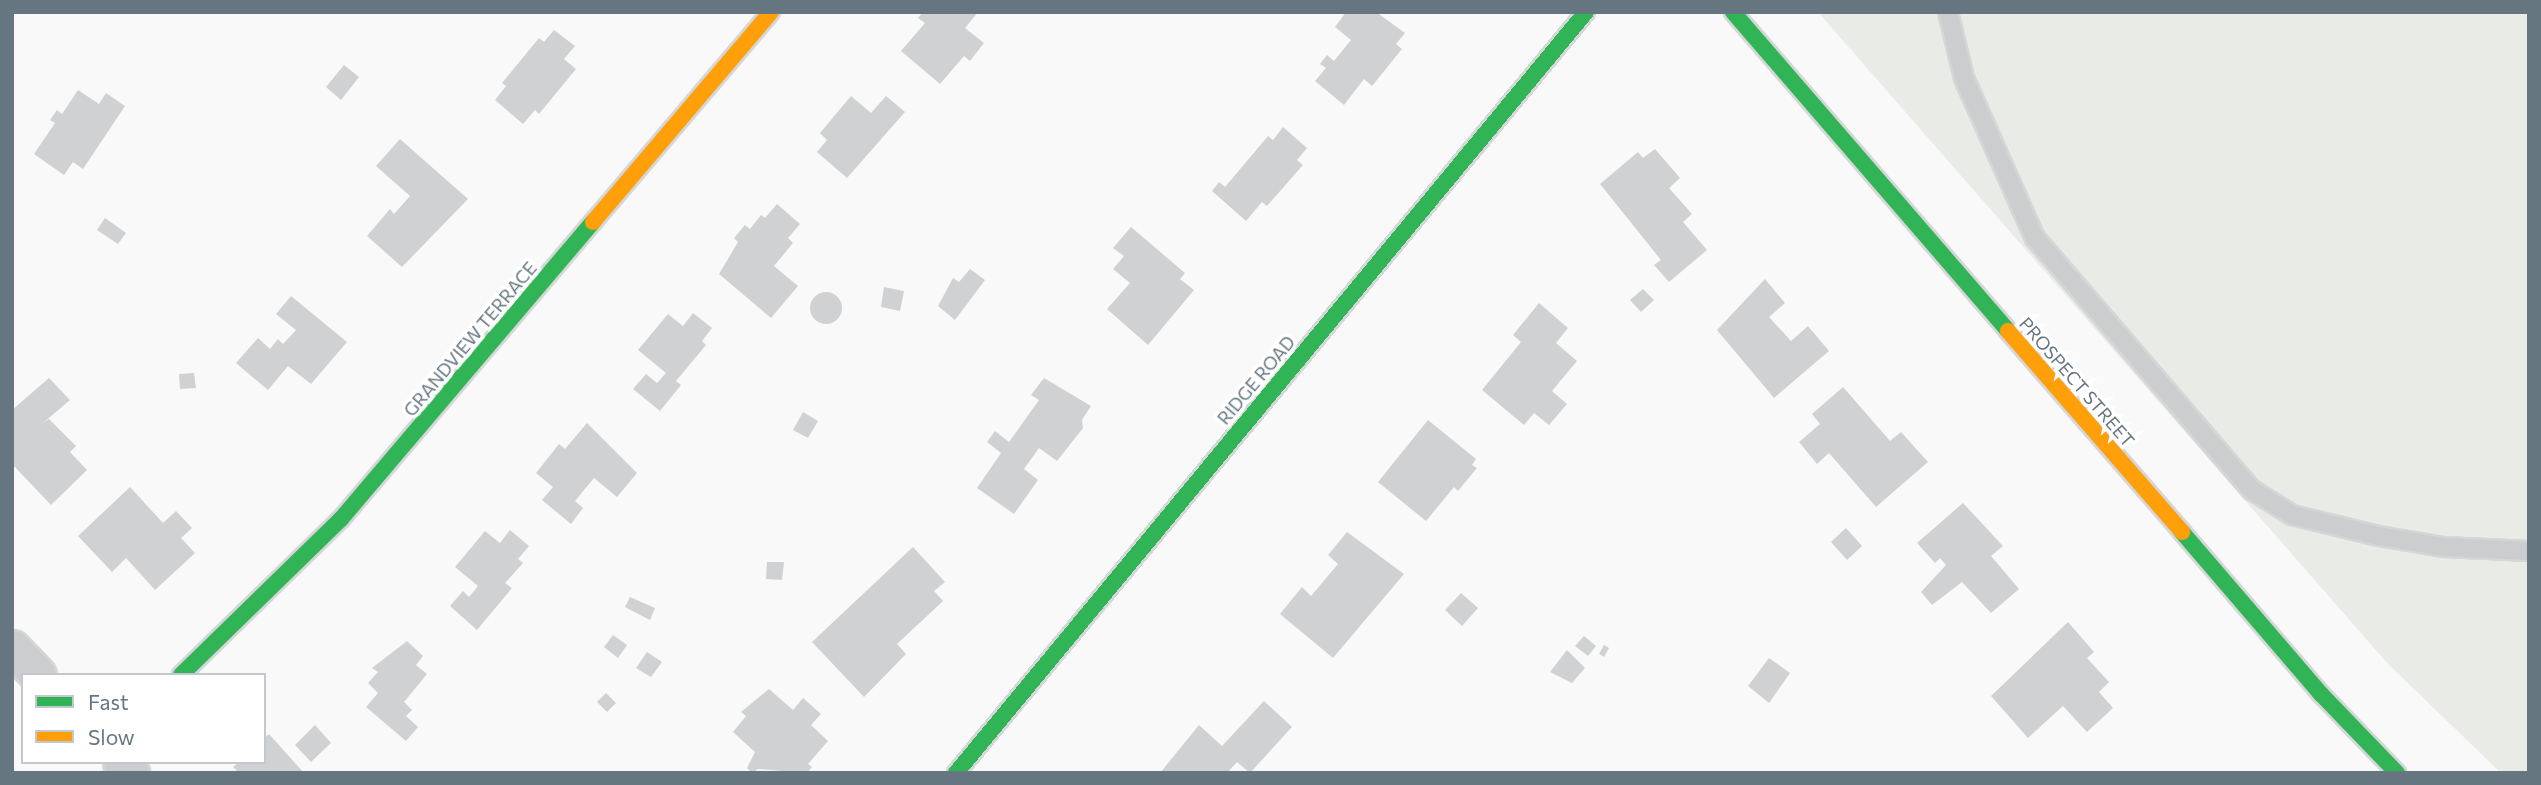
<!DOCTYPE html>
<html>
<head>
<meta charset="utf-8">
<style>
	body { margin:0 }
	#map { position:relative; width:2541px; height:785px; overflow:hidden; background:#f9f9f9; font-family:Commissioner,sans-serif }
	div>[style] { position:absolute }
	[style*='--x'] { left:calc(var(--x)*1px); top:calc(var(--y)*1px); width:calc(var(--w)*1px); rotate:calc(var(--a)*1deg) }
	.green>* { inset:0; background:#e8ebe6 }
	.building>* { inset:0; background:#cfd1d2 }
	.round { border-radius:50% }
	.roads { filter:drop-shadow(2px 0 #d5d6d7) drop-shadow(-2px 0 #d5d6d7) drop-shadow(0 2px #d5d6d7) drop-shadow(0 -2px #d5d6d7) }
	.lane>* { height:18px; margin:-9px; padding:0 9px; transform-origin:9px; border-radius:9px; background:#cccdce }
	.street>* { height:35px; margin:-17.5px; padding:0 17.5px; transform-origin:17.5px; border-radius:17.5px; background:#cccdce }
	.fast>* { height:16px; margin:-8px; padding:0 8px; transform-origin:8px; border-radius:8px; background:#30b455 }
	.slow>* { height:16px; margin:-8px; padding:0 8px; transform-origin:8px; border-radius:8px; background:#ff9f0a }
	span { translate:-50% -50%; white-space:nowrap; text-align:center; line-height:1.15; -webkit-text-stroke:7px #fff; paint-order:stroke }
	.street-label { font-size:18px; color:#667681 }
	.frame { position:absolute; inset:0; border:14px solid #667681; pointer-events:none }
	.legend { position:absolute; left:21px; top:673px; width:245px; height:91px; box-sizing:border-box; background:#fff; border:2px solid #c2c8cd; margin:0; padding:9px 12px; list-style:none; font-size:21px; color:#667681 }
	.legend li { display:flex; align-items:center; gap:14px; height:35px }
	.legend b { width:35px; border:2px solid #c2c8cd }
</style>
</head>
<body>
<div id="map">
	<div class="green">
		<div style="clip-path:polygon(1818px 12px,2529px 12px,2529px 773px,2501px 773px,2388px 664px)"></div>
	</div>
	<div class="building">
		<div style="clip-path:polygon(923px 12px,978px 12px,965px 28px,984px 43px,970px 61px,964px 56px,940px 84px,901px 51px,925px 23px,918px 18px)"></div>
		<div style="clip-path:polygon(1346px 12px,1376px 12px,1405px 33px,1396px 44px,1402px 49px,1372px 86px,1364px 79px,1344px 105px,1315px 81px,1326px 68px,1320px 64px,1327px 55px,1334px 61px,1351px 40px,1335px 27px)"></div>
		<div style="clip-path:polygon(554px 30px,575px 46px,564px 59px,576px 69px,539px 114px,535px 110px,523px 124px,495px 100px,506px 86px,502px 83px,539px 38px,544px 42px)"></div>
		<div style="clip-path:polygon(344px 65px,359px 77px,341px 100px,326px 87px)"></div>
		<div style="clip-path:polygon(78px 90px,99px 104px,106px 93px,125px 106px,83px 169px,73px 162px,64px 175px,34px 154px,55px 123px,50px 120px,57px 110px,62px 114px)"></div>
		<div style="clip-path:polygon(851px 96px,871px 113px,886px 96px,905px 112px,847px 178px,817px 152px,827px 140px,820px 133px)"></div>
		<div style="clip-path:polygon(1283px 127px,1307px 148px,1297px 160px,1303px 165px,1267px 206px,1262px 202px,1246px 221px,1212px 191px,1219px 182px,1225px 187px,1268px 136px,1273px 140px)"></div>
		<div style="clip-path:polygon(400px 139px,468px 199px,402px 267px,367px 236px,390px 209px,394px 214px,410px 196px,376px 166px)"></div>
		<div style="clip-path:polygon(1655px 149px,1680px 178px,1669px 188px,1692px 214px,1683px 222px,1707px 250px,1669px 282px,1654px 265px,1661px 260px,1600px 184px,1638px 152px,1643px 158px)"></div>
		<div style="clip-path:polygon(777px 204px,800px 224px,788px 238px,793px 243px,774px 266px,798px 286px,771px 318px,719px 274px,738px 242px,734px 238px,745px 225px,750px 229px,761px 215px,765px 218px)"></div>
		<div style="clip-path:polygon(105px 218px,126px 233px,118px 244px,97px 230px)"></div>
		<div style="clip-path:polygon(1131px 227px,1185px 273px,1180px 279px,1194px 290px,1148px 345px,1107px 309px,1130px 283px,1113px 269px,1124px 256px,1113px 248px)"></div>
		<div style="clip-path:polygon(970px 269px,985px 280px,955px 320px,938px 306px,953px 278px,959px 282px)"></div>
		<div style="clip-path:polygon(1765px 279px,1785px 303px,1769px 317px,1791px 341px,1808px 326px,1829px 351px,1774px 398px,1717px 330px)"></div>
		<div style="clip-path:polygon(884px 287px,904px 291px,900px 311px,881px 307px)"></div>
		<div style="clip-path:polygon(1643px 289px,1654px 300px,1641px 312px,1630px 300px)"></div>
		<div class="round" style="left:810px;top:292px;width:32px;height:32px"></div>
		<div style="clip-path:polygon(291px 296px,347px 342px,311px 384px,288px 366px,268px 390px,236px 363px,258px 338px,270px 349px,278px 339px,283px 344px,296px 330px,276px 314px)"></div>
		<div style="clip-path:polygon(1539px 303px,1568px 328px,1556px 343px,1577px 361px,1552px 391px,1567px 404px,1549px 425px,1534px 413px,1524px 425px,1482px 390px,1521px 342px,1513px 335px)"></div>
		<div style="clip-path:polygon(693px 313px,712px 328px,702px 341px,706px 345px,676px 381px,681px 385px,660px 411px,633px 389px,646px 374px,657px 383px,666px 373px,638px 350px,668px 314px,683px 326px)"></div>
		<div style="clip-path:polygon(194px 373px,196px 388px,180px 389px,179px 374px)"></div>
		<div style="clip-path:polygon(49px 378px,70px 400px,43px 423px,49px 419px,76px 446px,70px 452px,87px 470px,51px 505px,12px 464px,12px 410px)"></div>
		<div style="clip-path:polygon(1044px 378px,1091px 406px,1082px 420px,1083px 428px,1057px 461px,1039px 448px,1024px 469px,1038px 480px,1014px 514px,977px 488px,1001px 453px,987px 442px,995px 431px,1009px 442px,1039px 400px,1031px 395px)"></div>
		<div style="clip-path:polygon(1843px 387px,1890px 441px,1901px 432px,1928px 462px,1876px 507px,1829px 453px,1817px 464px,1799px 442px,1820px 424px,1812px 414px)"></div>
		<div style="clip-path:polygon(803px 412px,818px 421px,808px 438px,793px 430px)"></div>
		<div style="clip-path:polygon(1428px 420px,1476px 459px,1472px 465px,1477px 468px,1458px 491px,1454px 487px,1426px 521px,1378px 482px)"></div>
		<div style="clip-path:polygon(587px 423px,637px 473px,617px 497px,594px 478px,575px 501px,583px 508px,571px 524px,542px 500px,553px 487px,536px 473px,559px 444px,565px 449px)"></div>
		<div style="clip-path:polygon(130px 487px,163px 523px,176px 511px,192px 528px,181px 538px,195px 553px,155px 590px,126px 558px,112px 572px,78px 536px)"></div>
		<div style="clip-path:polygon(1963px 503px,2003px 546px,1991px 556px,2019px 589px,1991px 613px,1962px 582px,1932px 605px,1921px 592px,1946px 565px,1940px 558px,1935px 563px,1917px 543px)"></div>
		<div style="clip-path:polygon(1846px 528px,1862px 546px,1847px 560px,1831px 542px)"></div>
		<div style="clip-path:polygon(510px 530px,529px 546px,518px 559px,523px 563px,505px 583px,512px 588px,477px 630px,450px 606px,463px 591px,469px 597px,478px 586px,455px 567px,485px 531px,500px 543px)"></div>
		<div style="clip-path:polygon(1347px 532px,1404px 574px,1333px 658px,1280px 614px,1302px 587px,1311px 596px,1338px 564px,1328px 555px)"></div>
		<div style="clip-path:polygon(913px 547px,945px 582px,934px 591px,943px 601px,897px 644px,906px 654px,864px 697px,812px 642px)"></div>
		<div style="clip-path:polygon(767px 562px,784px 562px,782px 580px,766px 579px)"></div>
		<div style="clip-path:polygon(1461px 593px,1478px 608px,1462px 626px,1445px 610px)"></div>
		<div style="clip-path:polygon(630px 597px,655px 608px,650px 620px,625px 607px)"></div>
		<div style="clip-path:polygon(2068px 622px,2094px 652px,2087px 658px,2109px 682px,2099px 692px,2113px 708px,2087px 732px,2063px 706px,2028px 738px,1991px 696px)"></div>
		<div style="clip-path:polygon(613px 635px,627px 645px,618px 658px,604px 647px)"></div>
		<div style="clip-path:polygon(1584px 636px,1596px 646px,1588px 656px,1575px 646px)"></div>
		<div style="clip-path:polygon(407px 641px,423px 656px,416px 665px,427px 674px,404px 702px,412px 710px,406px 716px,418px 727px,406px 741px,366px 707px,378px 693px,368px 683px,378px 672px,372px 668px)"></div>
		<div style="clip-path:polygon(1604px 645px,1609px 648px,1604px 657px,1599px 654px)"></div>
		<div style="clip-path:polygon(1567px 650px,1585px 668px,1572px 683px,1550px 672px)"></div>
		<div style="clip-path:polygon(647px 652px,662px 662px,651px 677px,636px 668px)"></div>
		<div style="clip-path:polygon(1769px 658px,1790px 673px,1769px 703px,1748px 686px)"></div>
		<div style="clip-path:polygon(769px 689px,793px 710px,803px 698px,821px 714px,811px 725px,828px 741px,808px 764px,812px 767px,807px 773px,758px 769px,752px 773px,747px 768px,755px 752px,733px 732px,746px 716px,741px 712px)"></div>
		<div style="clip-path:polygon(606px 693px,616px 703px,607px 712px,597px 702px)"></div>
		<div style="clip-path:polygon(1264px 701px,1292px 727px,1250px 773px,1237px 762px,1227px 773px,1160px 773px,1199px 725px,1222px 746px)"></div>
		<div style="clip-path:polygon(315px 725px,331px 743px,311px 762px,295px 745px)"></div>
		<div style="clip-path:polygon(269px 734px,304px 773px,239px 773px,233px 767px,239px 762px,264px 762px,264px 738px)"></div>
	</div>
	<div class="roads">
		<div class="lane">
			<div style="--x:1948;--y:12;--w:68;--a:76.4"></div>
			<div style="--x:1964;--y:78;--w:175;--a:66.1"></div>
			<div style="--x:2035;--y:238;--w:333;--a:49.3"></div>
			<div style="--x:2252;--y:490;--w:47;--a:32"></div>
			<div style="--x:2292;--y:515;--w:89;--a:13.6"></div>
			<div style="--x:2379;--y:536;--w:66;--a:9.6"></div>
			<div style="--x:2444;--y:547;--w:85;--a:2.7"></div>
		</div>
		<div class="street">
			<div style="--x:12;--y:648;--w:37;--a:46"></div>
			<div style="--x:121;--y:762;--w:15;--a:48"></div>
		</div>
		<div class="fast">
			<div style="--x:1733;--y:12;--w:421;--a:49.2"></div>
			<div style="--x:2182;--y:532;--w:213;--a:49.4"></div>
			<div style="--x:2321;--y:694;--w:110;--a:46.1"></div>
			<div style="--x:181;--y:675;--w:223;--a:-44.3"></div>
			<div style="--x:341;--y:519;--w:390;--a:-49.7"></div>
			<div style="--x:956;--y:773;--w:988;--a:-50.38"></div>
		</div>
		<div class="slow">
			<div style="--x:593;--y:222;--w:275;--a:-49.7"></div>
			<div style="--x:2008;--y:331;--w:266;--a:49.1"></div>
		</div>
	</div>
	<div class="street-label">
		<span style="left:470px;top:339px;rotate:-50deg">GRANDVIEW TERRACE</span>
		<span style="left:1256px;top:380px;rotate:-50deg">RIDGE ROAD</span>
		<span style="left:2077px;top:382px;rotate:49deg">PROSPECT STREET</span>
	</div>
	<div class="frame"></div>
	<ul class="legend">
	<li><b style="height:9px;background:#30b455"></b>Fast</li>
	<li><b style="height:9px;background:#ff9f0a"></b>Slow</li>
	</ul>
</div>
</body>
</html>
